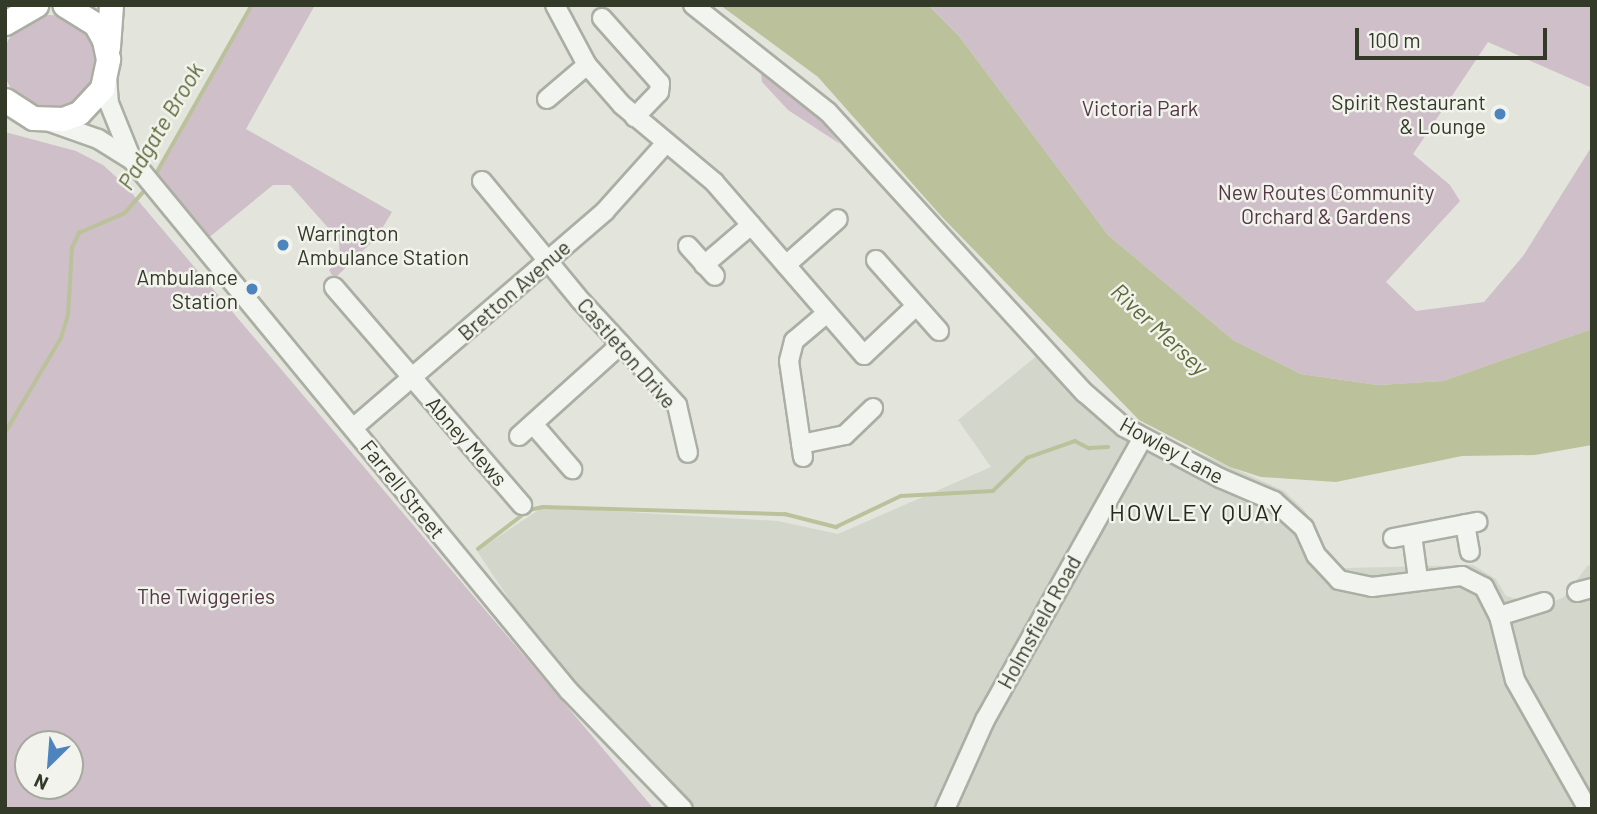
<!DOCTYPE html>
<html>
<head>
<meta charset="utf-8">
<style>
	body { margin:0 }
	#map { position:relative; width:1597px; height:814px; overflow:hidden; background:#e3e5dd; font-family:Barlow,sans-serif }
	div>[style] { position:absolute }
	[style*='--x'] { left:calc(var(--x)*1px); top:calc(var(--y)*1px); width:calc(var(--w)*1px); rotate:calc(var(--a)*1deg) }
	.built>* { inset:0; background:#d3d6cb }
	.green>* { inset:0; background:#cebfc8 }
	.round { border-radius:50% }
	.water>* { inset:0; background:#bbc29b }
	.stream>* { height:3.5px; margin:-1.75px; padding:0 1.75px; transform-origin:1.75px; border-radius:1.75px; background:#bbc29b }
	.roads { filter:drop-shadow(2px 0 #abaea3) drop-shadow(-2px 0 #abaea3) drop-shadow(0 2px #abaea3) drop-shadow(0 -2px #abaea3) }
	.minor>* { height:18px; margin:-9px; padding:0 9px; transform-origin:9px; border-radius:9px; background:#f2f4ef }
	.major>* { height:23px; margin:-11.5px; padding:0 11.5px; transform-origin:11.5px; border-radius:11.5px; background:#fff }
	.dots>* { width:19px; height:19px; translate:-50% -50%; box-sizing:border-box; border:4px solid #f1f3ec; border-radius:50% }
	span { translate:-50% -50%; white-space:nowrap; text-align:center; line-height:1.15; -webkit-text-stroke:5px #f1f3ec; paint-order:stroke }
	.poi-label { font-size:21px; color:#343a28 }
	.right { translate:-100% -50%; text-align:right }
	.left { translate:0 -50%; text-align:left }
	.park-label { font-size:21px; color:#543746 }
	.street-label { font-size:21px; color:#343a28 }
	.water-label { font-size:23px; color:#5e6937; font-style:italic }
	.quarter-label { font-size:24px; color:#252b1a; letter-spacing:2px }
	.frame { position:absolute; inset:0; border:7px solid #343a28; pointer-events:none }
	.north { position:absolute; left:14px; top:730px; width:70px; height:70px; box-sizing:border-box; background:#f1f3ec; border:2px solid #a5a99e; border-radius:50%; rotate:205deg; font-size:19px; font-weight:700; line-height:28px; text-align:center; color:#343a28 }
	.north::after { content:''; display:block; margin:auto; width:24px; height:32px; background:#4e84be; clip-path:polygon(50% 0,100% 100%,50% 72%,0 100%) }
	.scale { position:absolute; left:1355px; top:28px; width:192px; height:32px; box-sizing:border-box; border:4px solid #343a28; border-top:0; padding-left:9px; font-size:21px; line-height:24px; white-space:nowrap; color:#343a28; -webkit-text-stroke:5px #f1f3ec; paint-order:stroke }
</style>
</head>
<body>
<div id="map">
	<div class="built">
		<div style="clip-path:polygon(1049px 346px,1126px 420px,1284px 491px,1305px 511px,1334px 565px,1345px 568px,1473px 565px,1496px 579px,1506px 596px,1517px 599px,1542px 592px,1546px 605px,1564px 597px,1588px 565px,1592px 567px,1592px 809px,701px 809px,678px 800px,523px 620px,477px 551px,543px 507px,778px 521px,838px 534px,991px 467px,958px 420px)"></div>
	</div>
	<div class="green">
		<div style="clip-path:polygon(251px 5px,315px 5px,246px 129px,392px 212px,377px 237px,334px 279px,329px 270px,340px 260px,339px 240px,290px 185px,273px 185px,207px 239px,155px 175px)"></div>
		<div style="clip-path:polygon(928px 5px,1592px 5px,1592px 88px,1488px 42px,1413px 154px,1450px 185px,1460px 201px,1386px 282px,1416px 311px,1484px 302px,1523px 256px,1592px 146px,1592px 329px,1443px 381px,1378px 385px,1301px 374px,1233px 340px,1108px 235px,959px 36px)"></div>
		<div class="round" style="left:3px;top:15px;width:94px;height:94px"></div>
		<div style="clip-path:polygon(761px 73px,809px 104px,840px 144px,788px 110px,762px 82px)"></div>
		<div style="clip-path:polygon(evenodd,5px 132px,76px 151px,103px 165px,124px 184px,654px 809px,5px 809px,5px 132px,28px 744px,70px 744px,70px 786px,28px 786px,28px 744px)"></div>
	</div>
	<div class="water">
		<div style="clip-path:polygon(720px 5px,928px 5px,959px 36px,1108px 235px,1233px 340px,1301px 374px,1378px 385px,1443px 381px,1592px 329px,1592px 445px,1535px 455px,1462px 456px,1336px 482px,1261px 477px,1230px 467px,1139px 420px,942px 217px,818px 77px)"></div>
	</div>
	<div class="stream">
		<div style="--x:153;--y:179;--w:200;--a:-60.4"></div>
		<div style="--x:5;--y:433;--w:110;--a:-59.5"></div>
		<div style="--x:61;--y:338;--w:24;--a:-73"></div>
		<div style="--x:68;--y:315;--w:67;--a:-86.6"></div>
		<div style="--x:72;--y:248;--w:17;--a:-65"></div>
		<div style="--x:79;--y:233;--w:50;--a:-23.5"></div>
		<div style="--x:125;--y:213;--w:33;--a:-49"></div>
		<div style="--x:478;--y:549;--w:64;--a:-37.4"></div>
		<div style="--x:529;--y:510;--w:14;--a:-12"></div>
		<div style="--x:543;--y:507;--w:242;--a:1.7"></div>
		<div style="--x:785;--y:514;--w:53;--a:14.3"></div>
		<div style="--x:836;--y:527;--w:72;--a:-25.5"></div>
		<div style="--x:901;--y:496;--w:92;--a:-3.1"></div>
		<div style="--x:993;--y:491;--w:47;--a:-44.1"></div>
		<div style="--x:1027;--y:458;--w:51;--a:-19.5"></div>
		<div style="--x:1075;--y:441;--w:16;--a:27"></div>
		<div style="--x:1089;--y:448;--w:19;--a:-3"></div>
	</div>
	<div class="roads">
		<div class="minor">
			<div style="--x:555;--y:5;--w:68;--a:61.9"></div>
			<div style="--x:587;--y:65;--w:53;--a:48.8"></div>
			<div style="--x:622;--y:105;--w:120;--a:39.9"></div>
			<div style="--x:714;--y:182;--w:229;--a:49.1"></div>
			<div style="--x:864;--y:355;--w:71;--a:-43.3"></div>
			<div style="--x:693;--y:5;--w:172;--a:38.4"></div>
			<div style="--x:828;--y:112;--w:381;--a:47.6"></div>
			<div style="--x:1085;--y:393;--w:52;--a:41.1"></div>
			<div style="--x:1124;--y:427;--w:109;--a:28"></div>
			<div style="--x:1220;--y:478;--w:59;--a:23.1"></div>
			<div style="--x:1274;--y:501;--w:40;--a:42"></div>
			<div style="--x:1304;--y:528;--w:30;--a:66"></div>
			<div style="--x:1316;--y:555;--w:34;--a:47"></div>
			<div style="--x:1339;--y:580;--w:34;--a:12"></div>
			<div style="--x:1372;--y:587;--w:91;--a:-7"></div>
			<div style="--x:1462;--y:576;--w:25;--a:27"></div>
			<div style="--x:1484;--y:587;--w:33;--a:63"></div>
			<div style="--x:1499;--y:616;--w:66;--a:76"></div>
			<div style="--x:1515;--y:680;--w:148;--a:60.5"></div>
			<div style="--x:602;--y:18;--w:87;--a:48.3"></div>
			<div style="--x:660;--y:83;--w:9;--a:96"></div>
			<div style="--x:659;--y:92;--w:35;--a:134"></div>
			<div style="--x:107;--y:76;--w:27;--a:86"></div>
			<div style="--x:109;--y:103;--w:61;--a:68"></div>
			<div style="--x:132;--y:160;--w:688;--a:50.55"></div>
			<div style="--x:569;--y:691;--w:164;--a:46"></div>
			<div style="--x:547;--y:99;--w:52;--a:-40.4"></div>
			<div style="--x:50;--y:122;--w:51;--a:19.5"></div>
			<div style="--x:98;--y:139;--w:40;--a:32"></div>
			<div style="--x:482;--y:181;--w:156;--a:50.5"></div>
			<div style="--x:581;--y:301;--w:142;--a:47.3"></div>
			<div style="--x:677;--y:405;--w:49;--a:77.1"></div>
			<div style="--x:688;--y:246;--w:40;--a:48"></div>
			<div style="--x:876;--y:260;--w:95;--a:48.4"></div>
			<div style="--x:704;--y:265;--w:62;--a:-40.4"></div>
			<div style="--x:786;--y:265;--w:69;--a:-41.5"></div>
			<div style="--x:334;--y:287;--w:288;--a:49.2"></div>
			<div style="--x:533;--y:424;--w:60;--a:49.1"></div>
			<div style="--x:353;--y:428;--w:333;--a:-40.7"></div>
			<div style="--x:605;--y:211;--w:91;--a:-48.1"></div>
			<div style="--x:519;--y:436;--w:137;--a:-42"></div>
			<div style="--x:801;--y:444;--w:45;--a:-11.6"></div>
			<div style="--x:845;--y:435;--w:39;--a:-44"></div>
			<div style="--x:803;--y:457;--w:97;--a:-98.3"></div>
			<div style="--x:789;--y:361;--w:21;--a:-76"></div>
			<div style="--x:794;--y:341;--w:43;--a:-40.3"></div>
			<div style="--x:1465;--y:524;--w:28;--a:80"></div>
			<div style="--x:1412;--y:535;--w:44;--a:82.2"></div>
			<div style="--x:1393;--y:538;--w:86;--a:-10.8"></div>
			<div style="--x:1577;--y:592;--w:16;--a:-15"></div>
			<div style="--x:1499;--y:616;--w:47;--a:-17.3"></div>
			<div style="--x:945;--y:809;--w:98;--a:-65.8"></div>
			<div style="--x:985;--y:720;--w:322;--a:-60.8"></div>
		</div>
		<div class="major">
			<div style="--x:5;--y:23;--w:36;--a:-30"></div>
			<div style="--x:108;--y:47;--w:42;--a:-85.9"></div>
			<div style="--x:5;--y:100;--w:33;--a:33"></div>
			<div style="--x:33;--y:118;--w:30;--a:2"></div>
			<div style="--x:63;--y:119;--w:17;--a:-21"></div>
			<div style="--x:79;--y:113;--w:34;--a:-47"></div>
			<div style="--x:102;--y:88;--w:30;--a:-78"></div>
			<div style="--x:108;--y:59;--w:19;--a:-102"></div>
			<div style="--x:104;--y:40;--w:18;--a:-119"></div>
			<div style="--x:95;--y:24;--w:36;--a:-148"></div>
		</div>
	</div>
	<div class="dots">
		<div style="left:1500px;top:114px;background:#4e84be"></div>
		<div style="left:283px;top:245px;background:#4e84be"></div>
		<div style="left:252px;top:289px;background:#4e84be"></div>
	</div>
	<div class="poi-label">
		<span class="right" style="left:1486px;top:114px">Spirit Restaurant<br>&amp; Lounge</span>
		<span class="left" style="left:297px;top:245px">Warrington<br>Ambulance Station</span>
		<span class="right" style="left:238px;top:289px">Ambulance<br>Station</span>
	</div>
	<div class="park-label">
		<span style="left:1140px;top:108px">Victoria Park</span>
		<span style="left:1326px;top:204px">New Routes Community<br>Orchard &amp; Gardens</span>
		<span style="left:206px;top:596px">The Twiggeries</span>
	</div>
	<div class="street-label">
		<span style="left:514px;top:290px;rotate:-41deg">Bretton Avenue</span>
		<span style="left:627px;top:353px;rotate:49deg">Castleton Drive</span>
		<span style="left:467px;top:441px;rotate:49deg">Abney Mews</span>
		<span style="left:1172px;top:450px;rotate:29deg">Howley Lane</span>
		<span style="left:403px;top:489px;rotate:51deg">Farrell Street</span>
		<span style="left:1039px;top:622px;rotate:-61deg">Holmsfield Road</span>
	</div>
	<div class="water-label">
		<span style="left:160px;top:126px;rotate:-59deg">Padgate Brook</span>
		<span style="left:1160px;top:329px;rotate:43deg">River Mersey</span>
	</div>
	<div class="quarter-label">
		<span style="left:1197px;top:512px">HOWLEY QUAY</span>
	</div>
	<div class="frame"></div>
	<div class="north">N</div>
	<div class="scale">100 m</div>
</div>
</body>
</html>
